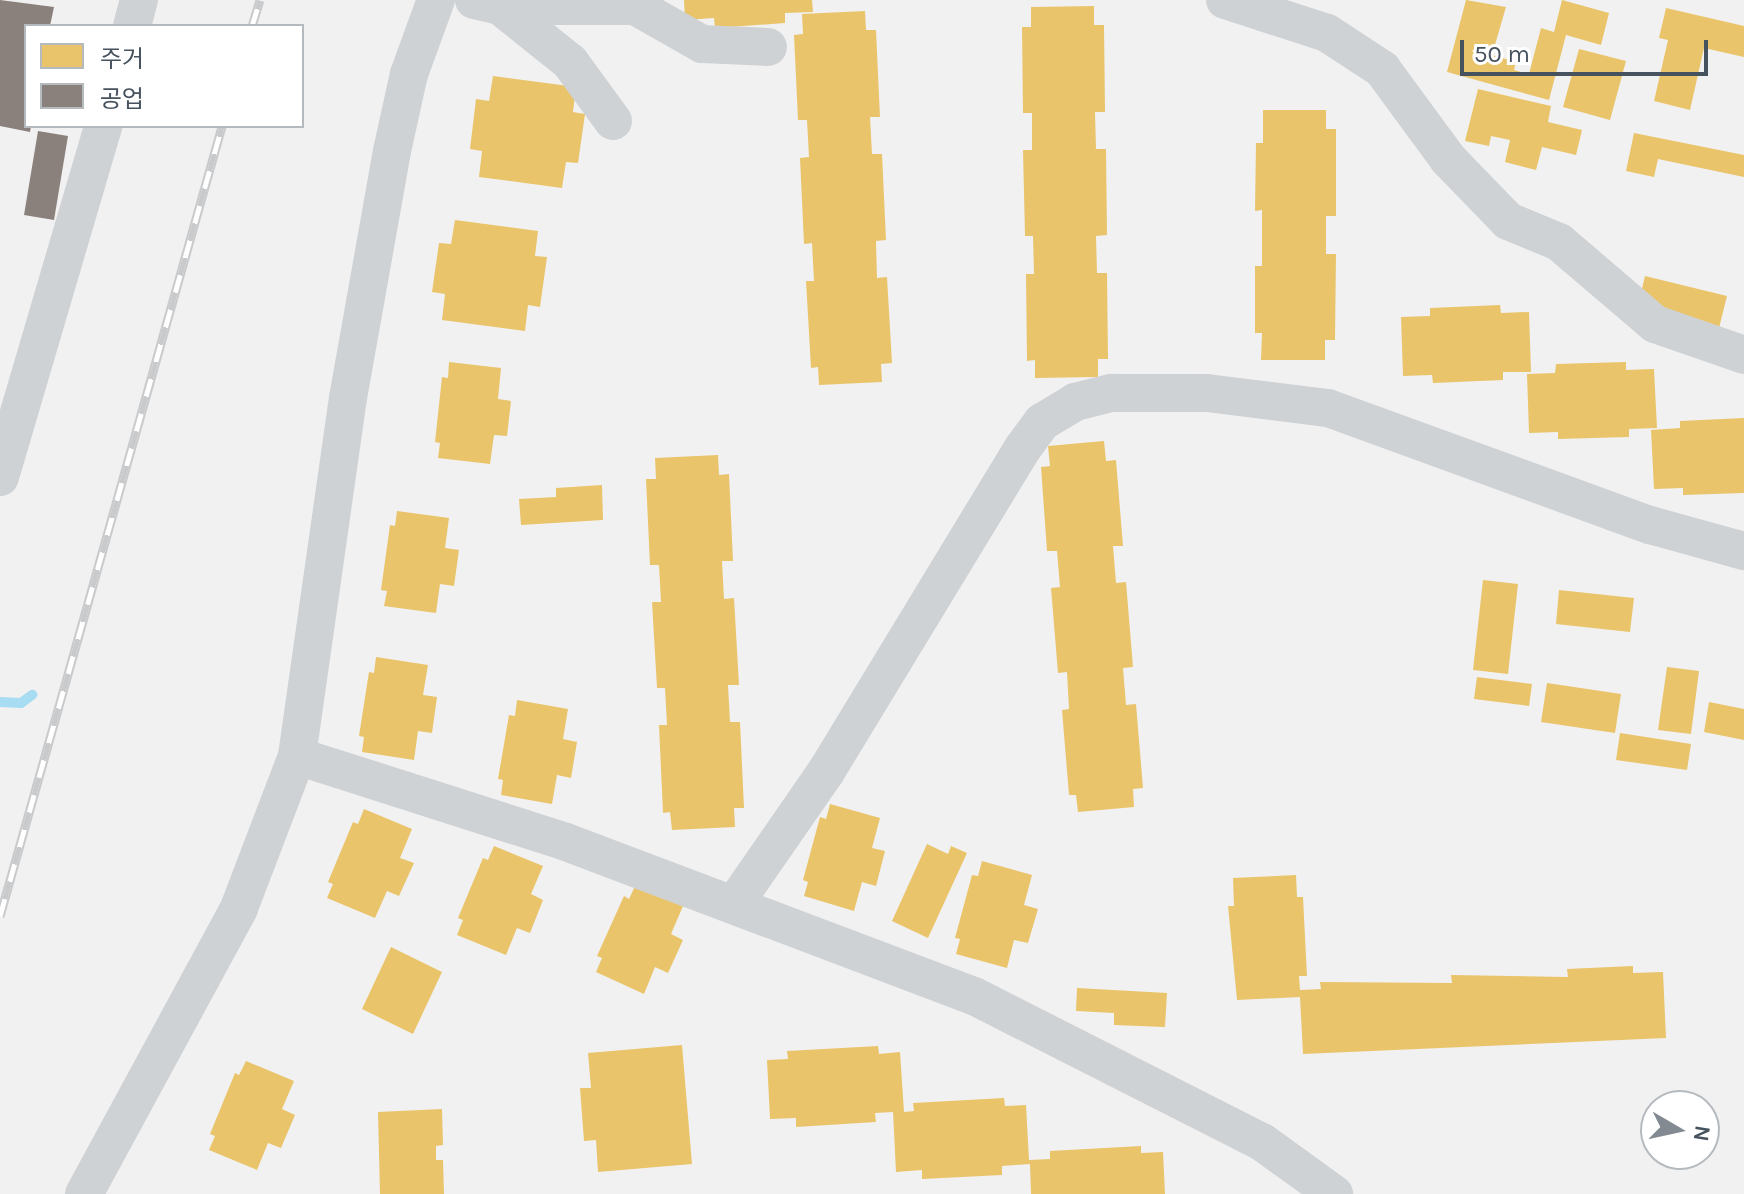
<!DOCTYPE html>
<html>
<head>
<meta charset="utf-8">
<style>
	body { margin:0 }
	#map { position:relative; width:1744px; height:1194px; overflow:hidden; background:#f2f1f1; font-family:Karla,"Noto Sans KR",sans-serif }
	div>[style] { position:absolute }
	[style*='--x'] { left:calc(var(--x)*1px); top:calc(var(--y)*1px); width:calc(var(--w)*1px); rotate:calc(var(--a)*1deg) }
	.homes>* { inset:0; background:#e9c46a }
	.industry>* { inset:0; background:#8a817c }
	.stream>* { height:10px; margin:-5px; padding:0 5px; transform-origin:5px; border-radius:5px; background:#a7dcf2 }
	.street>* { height:38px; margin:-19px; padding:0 19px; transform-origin:19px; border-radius:19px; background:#cfd2d5 }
	.rail>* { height:9px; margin-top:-4.5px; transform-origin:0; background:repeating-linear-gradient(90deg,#fff 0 18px,#c8cacc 0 36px); box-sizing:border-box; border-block:2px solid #c8cacc }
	span { translate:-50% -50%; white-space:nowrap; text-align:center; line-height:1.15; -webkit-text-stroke:8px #fff; paint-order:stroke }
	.legend { position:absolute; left:24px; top:24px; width:280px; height:104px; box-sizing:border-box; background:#fff; border:2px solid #b5babf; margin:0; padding:10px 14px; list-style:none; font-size:24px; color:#47525f }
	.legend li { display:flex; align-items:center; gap:16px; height:40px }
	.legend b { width:40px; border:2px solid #b5babf }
	.north { position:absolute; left:1640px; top:1090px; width:80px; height:80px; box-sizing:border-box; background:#fff; border:2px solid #b5babf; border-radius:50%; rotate:99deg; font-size:22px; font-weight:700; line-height:32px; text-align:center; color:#47525f }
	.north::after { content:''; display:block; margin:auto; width:28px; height:36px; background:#838a92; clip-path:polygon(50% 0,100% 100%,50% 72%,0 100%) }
	.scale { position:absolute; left:1460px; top:40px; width:248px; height:36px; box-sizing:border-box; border:4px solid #47525f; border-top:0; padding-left:10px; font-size:24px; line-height:28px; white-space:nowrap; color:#47525f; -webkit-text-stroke:6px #fff; paint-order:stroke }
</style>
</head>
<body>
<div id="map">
	<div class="homes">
		<div style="clip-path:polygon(684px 0,812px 0,813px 12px,785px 13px,785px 23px,715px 28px,714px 18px,685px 20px)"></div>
		<div style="clip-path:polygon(1466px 0,1506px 7px,1492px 55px,1516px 62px,1514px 70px,1529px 74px,1541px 28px,1554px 32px,1562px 0,1609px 13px,1601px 45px,1566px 35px,1549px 100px,1447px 72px)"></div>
		<div style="clip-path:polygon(1094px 6px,1094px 25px,1104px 25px,1105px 112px,1095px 112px,1096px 149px,1106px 149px,1107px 235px,1096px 236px,1097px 273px,1107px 273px,1108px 359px,1098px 359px,1098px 377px,1035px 378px,1035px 360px,1027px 361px,1026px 274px,1034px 274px,1033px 236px,1025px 236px,1023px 150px,1032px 150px,1032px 113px,1023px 113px,1022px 27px,1031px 27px,1031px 7px)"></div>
		<div style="clip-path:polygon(1666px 8px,1744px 26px,1744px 57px,1704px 48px,1690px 110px,1654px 101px,1668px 40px,1659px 38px)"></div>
		<div style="clip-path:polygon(865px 11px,866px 30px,876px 30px,880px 117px,870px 117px,872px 154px,882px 154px,886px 240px,876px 241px,877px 278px,887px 277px,892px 363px,881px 364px,882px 382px,819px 385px,818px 367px,811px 368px,806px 281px,814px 281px,812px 243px,804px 244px,800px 158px,809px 157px,807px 120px,798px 120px,794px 35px,803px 34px,802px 14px)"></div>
		<div style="clip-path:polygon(1579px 49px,1626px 61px,1610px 120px,1563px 107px)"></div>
		<div style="clip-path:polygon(493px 76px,576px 87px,573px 112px,585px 114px,578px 163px,566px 162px,562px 188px,479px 177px,482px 151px,470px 149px,476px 99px,489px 101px)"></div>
		<div style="clip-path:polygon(1478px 89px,1551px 106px,1548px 122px,1582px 130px,1576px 155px,1542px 147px,1536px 170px,1505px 162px,1510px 140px,1491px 136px,1489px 146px,1465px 141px)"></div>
		<div style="clip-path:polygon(1263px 110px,1326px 110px,1326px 129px,1336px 129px,1336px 216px,1326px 216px,1326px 254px,1336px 254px,1335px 340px,1325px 340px,1325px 360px,1261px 360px,1262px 333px,1255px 333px,1255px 266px,1262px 266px,1262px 210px,1255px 211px,1256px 143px,1263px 143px)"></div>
		<div style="clip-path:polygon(1634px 133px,1744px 155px,1744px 177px,1658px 159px,1654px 177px,1626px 171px)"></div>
		<div style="clip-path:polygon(455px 220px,538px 231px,535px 256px,547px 257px,540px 307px,528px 305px,525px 331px,442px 320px,445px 294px,432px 292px,439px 243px,451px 244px)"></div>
		<div style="clip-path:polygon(1645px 276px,1727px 296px,1719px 328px,1639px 301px)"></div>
		<div style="clip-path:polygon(1500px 305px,1501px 313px,1529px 312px,1531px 372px,1503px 372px,1503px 380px,1433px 383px,1432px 375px,1403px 376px,1401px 317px,1430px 316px,1430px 308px)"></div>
		<div style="clip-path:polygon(449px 362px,501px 368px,498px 399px,511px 401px,507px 436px,494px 435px,490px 464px,438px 458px,440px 443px,435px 442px,442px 377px,448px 378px)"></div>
		<div style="clip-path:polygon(1626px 362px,1626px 370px,1654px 369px,1657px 428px,1629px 429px,1629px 437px,1558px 439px,1558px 432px,1529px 433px,1527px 374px,1555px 373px,1556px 364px)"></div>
		<div style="clip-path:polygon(1744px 418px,1744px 493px,1683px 495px,1683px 488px,1654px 489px,1651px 430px,1680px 428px,1680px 421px)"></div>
		<div style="clip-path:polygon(1104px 441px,1106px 461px,1116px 460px,1123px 546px,1113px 546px,1116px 583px,1126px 582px,1133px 667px,1123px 668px,1126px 705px,1136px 704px,1143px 788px,1133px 789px,1134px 807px,1078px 812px,1076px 795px,1069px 795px,1062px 710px,1069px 709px,1067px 672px,1058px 673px,1051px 588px,1060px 587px,1057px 551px,1047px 551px,1041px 467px,1050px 466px,1048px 446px)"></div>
		<div style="clip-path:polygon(718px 455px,719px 475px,729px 474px,733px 561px,722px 561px,724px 599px,734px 598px,739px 685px,728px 685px,730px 722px,740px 722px,744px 808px,734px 808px,735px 827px,672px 830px,670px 812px,663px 813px,659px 725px,667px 725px,665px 688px,657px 688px,652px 602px,661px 602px,659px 565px,650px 565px,646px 479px,656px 479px,655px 458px)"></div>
		<div style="clip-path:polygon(602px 485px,603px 520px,521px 525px,519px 499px,556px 497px,556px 488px)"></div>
		<div style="clip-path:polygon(397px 511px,449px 518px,445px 548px,459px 550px,454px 586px,440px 584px,436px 613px,384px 606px,387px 591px,381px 590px,390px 525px,395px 526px)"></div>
		<div style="clip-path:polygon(1483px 580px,1518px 584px,1508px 674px,1473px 670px)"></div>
		<div style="clip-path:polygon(1559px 590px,1634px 598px,1630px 632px,1556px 624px)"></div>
		<div style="clip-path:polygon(376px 657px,428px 665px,423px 695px,437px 697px,432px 733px,418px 731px,414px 760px,362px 752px,364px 737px,359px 736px,369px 672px,374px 673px)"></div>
		<div style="clip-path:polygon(1667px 667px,1699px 671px,1691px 734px,1658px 730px)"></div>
		<div style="clip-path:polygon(1477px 677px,1532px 684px,1529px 706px,1474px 699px)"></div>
		<div style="clip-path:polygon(1547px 683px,1621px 694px,1615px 733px,1541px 722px)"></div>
		<div style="clip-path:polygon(517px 700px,568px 709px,563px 739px,577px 742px,571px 778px,557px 775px,552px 804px,501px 795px,503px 780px,498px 779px,509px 715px,515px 716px)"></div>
		<div style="clip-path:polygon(1709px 702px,1744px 709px,1744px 740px,1704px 732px)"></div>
		<div style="clip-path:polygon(1620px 733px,1691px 744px,1687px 770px,1616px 760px)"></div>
		<div style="clip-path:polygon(830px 804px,880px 818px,872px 848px,885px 851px,876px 886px,862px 882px,854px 911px,804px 896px,808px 882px,803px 880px,820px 817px,826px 819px)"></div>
		<div style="clip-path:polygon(364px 809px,412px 829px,400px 858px,414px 863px,399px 896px,387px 891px,375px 918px,327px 898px,333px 884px,328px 882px,353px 822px,358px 824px)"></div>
		<div style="clip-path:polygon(927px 844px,948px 854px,951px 846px,967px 853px,928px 938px,892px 921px)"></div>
		<div style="clip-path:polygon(494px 846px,543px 866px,531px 894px,543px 900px,530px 933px,517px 928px,506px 955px,457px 935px,463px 920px,458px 918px,483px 858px,488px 860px)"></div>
		<div style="clip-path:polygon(982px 861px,1032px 875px,1024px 905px,1038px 909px,1028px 943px,1014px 940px,1007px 968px,956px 954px,960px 939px,955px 938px,972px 875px,978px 876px)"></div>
		<div style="clip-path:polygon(1296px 875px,1297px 897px,1303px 897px,1307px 976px,1299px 976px,1300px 990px,1321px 989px,1320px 982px,1452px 983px,1451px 975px,1568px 977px,1567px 969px,1633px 966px,1633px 973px,1663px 972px,1666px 1038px,1303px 1054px,1300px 997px,1237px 1000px,1228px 906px,1234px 906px,1233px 878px)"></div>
		<div style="clip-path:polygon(636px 884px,683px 906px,671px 934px,683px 940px,668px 973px,655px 967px,644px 994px,596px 972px,602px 958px,597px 956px,624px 896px,629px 899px)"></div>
		<div style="clip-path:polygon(391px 947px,442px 972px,413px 1034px,362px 1009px)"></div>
		<div style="clip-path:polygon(1077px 988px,1167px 993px,1165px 1027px,1114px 1025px,1114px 1013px,1076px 1011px)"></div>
		<div style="clip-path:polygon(682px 1045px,692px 1164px,598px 1172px,596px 1140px,584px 1141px,580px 1088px,591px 1088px,588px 1053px)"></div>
		<div style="clip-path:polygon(878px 1046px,879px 1054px,900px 1052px,904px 1112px,914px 1111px,913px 1103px,1004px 1098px,1005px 1106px,1026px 1105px,1029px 1160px,1050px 1159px,1050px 1151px,1141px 1146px,1141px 1153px,1163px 1152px,1165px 1194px,1031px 1194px,1030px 1164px,1002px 1166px,1002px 1175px,922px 1179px,922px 1170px,896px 1172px,893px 1112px,875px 1113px,876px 1122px,796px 1127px,796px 1118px,770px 1119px,767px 1060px,788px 1059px,787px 1051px)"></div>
		<div style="clip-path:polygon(246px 1061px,294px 1081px,282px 1109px,295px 1115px,281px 1148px,268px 1143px,257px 1170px,209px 1150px,215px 1136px,210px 1134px,235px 1073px,239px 1075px)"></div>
		<div style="clip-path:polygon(442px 1109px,443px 1145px,436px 1146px,436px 1160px,443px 1160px,444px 1194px,380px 1194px,378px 1112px)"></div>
	</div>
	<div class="industry">
		<div style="clip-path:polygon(0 0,54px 7px,50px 26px,26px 26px,26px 126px,31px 126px,30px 132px,0 126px)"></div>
		<div style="clip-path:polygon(38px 131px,68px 136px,54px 220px,24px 215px)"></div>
	</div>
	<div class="stream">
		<div style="--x:0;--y:702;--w:21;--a:3"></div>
		<div style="--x:21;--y:703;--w:14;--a:-36"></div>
	</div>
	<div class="street">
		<div style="--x:474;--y:0;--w:27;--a:13"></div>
		<div style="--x:500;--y:6;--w:135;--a:0"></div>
		<div style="--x:635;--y:6;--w:77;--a:29.6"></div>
		<div style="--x:702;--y:44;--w:66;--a:2.6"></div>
		<div style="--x:1225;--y:0;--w:107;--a:17.9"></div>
		<div style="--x:1327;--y:33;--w:66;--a:33.2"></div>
		<div style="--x:1382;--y:69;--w:112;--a:53.7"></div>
		<div style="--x:1448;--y:159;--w:86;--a:45.9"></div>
		<div style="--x:1508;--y:221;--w:55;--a:22.4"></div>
		<div style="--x:1559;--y:242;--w:126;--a:40.5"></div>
		<div style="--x:1655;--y:324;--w:94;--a:19.2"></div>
		<div style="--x:500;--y:6;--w:90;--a:38.7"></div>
		<div style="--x:570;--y:62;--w:73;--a:53.9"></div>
		<div style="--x:132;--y:26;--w:27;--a:-75"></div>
		<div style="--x:0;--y:477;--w:366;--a:-73.6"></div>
		<div style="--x:297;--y:756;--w:282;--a:17.7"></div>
		<div style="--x:566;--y:842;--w:436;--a:20.7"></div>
		<div style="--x:974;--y:996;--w:323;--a:26.9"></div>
		<div style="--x:1262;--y:1142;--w:89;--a:35.8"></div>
		<div style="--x:735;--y:903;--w:162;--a:-55.3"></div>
		<div style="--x:827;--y:770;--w:377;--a:-58.7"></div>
		<div style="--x:1023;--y:448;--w:32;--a:-54"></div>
		<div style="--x:1042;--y:422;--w:39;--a:-31"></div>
		<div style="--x:1075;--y:402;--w:38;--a:-14"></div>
		<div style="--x:1112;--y:393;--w:95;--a:0"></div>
		<div style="--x:1207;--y:393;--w:122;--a:7.1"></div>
		<div style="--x:1328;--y:408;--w:343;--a:20"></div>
		<div style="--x:1650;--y:525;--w:98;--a:15.5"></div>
		<div style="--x:84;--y:1194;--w:325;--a:-61.5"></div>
		<div style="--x:239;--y:908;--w:163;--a:-69.1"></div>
		<div style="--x:297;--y:756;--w:362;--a:-81.9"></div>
		<div style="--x:348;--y:398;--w:251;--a:-79.9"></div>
		<div style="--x:392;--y:151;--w:79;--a:-77.6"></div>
		<div style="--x:409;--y:74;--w:79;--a:-70"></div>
	</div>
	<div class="rail">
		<div style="--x:252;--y:26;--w:27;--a:-73"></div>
		<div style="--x:0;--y:916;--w:821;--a:-74.3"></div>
	</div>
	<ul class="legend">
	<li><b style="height:22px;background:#e9c46a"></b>주거</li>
	<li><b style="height:22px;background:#8a817c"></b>공업</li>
	</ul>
	<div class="north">N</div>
	<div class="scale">50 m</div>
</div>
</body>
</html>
